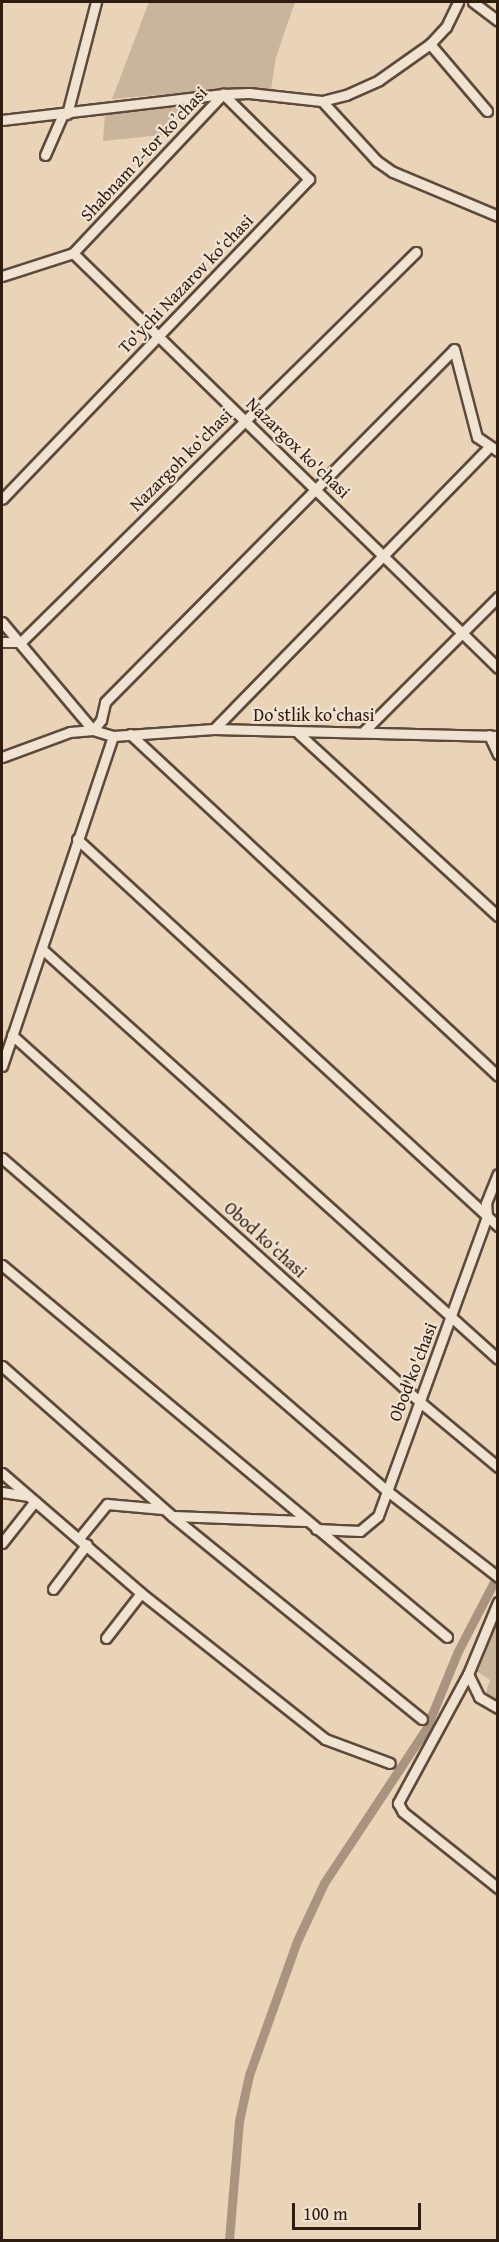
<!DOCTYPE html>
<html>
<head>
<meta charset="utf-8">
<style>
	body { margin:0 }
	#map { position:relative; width:499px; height:2242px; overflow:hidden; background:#e9d4b8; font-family:"Gentium Book Plus",serif }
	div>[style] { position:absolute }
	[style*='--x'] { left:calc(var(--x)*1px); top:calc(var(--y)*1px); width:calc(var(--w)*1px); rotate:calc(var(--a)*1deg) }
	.green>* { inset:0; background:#c9b59c }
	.canal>* { height:9px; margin:-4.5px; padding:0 4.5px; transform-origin:4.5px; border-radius:4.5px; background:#a9957f }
	.roads { filter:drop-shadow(2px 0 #5d4a3b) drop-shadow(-2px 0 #5d4a3b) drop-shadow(0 2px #5d4a3b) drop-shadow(0 -2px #5d4a3b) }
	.minor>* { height:9px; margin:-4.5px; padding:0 4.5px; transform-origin:4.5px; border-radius:4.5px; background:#f1e3d1 }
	span { translate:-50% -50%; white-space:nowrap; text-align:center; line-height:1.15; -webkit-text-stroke:4.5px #f1e3d1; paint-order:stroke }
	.street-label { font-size:18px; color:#2e1c11 }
	.frame { position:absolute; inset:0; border:3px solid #2e1c11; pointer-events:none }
	.scale { position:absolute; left:292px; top:2203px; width:129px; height:27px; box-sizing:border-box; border:3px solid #2e1c11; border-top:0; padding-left:8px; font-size:18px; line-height:21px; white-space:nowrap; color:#2e1c11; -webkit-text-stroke:4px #f1e3d1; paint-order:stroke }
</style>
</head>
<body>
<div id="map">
	<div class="green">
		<div style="clip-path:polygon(149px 2px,295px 2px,276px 57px,271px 90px,215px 90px,112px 99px)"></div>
		<div style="clip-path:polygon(184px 103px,172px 134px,103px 141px,105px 114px)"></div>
		<div style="clip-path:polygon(497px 1613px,497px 1705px,484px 1698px,490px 1680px,476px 1671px)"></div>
	</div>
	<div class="canal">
		<div style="--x:229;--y:2240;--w:119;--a:-85.2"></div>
		<div style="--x:239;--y:2121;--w:47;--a:-77.7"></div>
		<div style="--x:249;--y:2075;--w:142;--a:-70.3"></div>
		<div style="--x:297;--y:1941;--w:64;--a:-65"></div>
		<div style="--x:324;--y:1883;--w:185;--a:-56.5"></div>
		<div style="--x:426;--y:1729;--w:84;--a:-67.7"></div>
		<div style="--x:458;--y:1651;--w:87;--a:-62.5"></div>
	</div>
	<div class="roads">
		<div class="minor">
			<div style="--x:473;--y:2;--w:31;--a:37"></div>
			<div style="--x:430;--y:44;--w:88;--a:49.6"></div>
			<div style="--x:322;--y:101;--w:81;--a:47.5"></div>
			<div style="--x:377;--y:161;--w:19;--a:35"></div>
			<div style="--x:393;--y:172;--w:114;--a:22.7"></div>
			<div style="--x:67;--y:114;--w:116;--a:-75.5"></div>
			<div style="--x:2;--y:120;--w:223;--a:-6.7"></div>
			<div style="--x:223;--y:94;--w:121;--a:44.7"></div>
			<div style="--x:309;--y:179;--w:443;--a:133.8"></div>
			<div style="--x:45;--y:155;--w:45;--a:-66.3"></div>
			<div style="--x:73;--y:253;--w:594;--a:44.32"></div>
			<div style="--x:2;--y:276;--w:75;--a:-17.9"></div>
			<div style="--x:73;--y:253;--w:219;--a:-46.7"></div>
			<div style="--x:223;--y:94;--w:26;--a:-2"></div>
			<div style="--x:249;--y:93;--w:73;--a:6.3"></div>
			<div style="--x:322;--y:101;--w:25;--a:-14"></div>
			<div style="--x:346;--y:95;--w:36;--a:-24"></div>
			<div style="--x:379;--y:80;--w:62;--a:-35.2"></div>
			<div style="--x:430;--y:44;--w:23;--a:-47"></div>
			<div style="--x:446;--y:27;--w:28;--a:-64"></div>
			<div style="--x:2;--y:622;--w:141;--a:49.9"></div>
			<div style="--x:93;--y:730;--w:21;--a:17"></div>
			<div style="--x:2;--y:642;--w:19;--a:0"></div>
			<div style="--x:21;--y:642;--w:555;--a:-44.64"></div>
			<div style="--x:214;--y:729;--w:394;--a:-45.7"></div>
			<div style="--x:364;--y:731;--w:190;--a:-45"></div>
			<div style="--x:298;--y:733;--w:271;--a:42.5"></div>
			<div style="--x:130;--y:734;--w:502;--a:42.9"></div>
			<div style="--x:489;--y:735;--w:21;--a:65"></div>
			<div style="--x:2;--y:757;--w:72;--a:-20.2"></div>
			<div style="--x:70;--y:732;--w:23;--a:-5"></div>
			<div style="--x:93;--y:730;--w:13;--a:-51"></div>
			<div style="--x:101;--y:720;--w:18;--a:-77"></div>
			<div style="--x:105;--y:702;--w:496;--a:-45.3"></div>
			<div style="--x:454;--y:349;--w:91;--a:75.4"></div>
			<div style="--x:477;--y:437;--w:25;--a:34"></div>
			<div style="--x:77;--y:839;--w:572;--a:42.59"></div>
			<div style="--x:42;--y:949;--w:613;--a:41.96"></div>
			<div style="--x:12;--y:1035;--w:549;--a:41.97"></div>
			<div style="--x:420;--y:1402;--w:102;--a:39.8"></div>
			<div style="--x:2;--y:1066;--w:348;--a:-71.4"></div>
			<div style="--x:113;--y:736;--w:101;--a:-4"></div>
			<div style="--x:214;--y:729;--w:284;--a:1.4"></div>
			<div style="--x:2;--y:1158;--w:508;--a:40.85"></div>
			<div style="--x:386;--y:1490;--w:142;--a:37.8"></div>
			<div style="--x:2;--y:1265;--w:580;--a:39.89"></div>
			<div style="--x:2;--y:1366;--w:227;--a:41.4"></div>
			<div style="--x:172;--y:1516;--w:322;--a:39.1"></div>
			<div style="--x:2;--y:1473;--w:184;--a:40.8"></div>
			<div style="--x:141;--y:1593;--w:235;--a:38.4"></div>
			<div style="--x:325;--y:1739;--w:69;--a:20.3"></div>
			<div style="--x:2;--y:1492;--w:25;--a:9"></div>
			<div style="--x:173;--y:1516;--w:132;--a:2.2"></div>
			<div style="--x:316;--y:1529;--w:44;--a:2.6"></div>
			<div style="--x:360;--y:1531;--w:23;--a:-40"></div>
			<div style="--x:378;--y:1516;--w:319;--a:-70"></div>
			<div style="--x:487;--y:1216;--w:13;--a:-94"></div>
			<div style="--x:486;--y:1203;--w:31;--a:-68"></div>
			<div style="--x:80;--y:1537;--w:43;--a:-50.7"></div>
			<div style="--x:107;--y:1504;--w:56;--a:5.1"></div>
			<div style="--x:2;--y:1543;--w:53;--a:-51.8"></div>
			<div style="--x:53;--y:1589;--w:56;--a:-52.9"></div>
			<div style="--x:498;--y:1602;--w:78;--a:112.6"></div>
			<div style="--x:468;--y:1674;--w:147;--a:118.5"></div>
			<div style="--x:398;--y:1803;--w:10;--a:61"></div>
			<div style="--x:403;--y:1812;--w:122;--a:38.7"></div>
			<div style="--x:106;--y:1638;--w:57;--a:-52.1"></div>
			<div style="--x:468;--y:1674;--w:25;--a:64"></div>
			<div style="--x:479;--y:1697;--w:22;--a:30"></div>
		</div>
	</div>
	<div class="street-label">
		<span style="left:144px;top:154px;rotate:-47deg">Shabnam 2-tor koʼchasi</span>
		<span style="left:186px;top:284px;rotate:-46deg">To'ychi Nazarov koʻchasi</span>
		<span style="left:298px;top:448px;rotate:44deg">Nazargox ko'chasi</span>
		<span style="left:181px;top:460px;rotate:-45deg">Nazargoh koʻchasi</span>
		<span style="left:314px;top:715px">Doʻstlik koʻchasi</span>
		<span style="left:265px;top:1240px;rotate:42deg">Obod koʻchasi</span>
		<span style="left:413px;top:1372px;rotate:-69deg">Obod ko'chasi</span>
	</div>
	<div class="frame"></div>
	<div class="scale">100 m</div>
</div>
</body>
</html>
